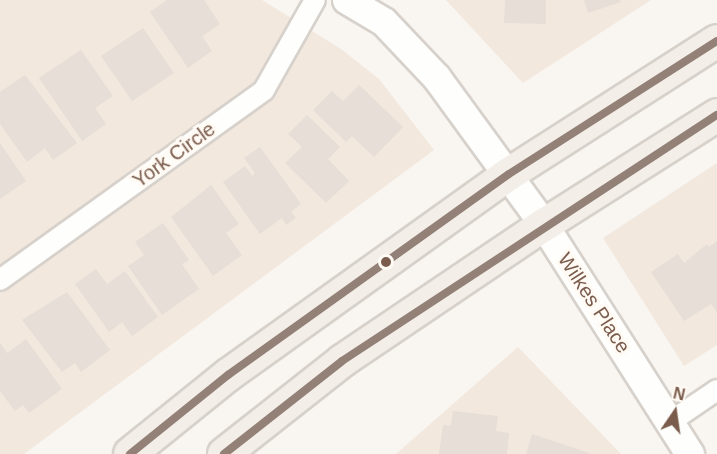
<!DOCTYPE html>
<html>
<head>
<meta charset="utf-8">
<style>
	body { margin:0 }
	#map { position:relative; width:717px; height:454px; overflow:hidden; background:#f9f5f0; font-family:Helvetica,sans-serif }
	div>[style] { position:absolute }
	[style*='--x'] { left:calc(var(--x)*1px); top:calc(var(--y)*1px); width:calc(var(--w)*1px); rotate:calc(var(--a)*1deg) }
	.residential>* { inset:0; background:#f2e8de }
	.building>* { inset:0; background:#e6ded7 }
	.roads { filter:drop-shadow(2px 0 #d7d1cb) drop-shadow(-2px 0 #d7d1cb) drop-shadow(0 2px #d7d1cb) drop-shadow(0 -2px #d7d1cb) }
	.street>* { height:20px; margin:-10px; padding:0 10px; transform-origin:10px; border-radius:10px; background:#fefefd }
	.secondary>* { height:28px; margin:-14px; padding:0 14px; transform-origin:14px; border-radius:14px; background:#fefefd }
	.primary>* { height:32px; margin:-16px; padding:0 16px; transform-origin:16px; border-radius:16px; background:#f3eee8 }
	.bus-1>* { height:8px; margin:-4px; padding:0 4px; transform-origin:4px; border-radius:4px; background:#938177 }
	.dots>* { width:16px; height:16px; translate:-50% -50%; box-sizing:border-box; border:3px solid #fffaf3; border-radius:50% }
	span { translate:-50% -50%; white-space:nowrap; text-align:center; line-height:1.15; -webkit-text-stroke:6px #fffaf3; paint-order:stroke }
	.street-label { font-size:20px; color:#7a5c4d }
	.north { position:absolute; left:645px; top:382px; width:60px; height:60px; -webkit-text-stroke:4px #fffaf3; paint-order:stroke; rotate:13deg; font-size:16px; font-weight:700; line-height:24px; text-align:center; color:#7a5c4d }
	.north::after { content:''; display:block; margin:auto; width:21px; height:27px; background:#7a5c4d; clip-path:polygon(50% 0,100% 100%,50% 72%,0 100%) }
</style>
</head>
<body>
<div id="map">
	<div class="residential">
		<div style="clip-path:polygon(0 0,262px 0,341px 49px,379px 79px,434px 150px,24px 454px,0 454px)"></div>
		<div style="clip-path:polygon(446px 0,651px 0,523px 83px)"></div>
		<div style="clip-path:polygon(717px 163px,717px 345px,684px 366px,603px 238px)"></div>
		<div style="clip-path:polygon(518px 347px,621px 454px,396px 454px)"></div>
	</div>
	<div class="building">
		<div style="clip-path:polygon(167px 0,204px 0,220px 24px,202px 36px,212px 51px,188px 68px,150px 12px)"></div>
		<div style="clip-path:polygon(505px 0,546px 0,546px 24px,504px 23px)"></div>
		<div style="clip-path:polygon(584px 0,620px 0,621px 2px,588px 13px)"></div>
		<div style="clip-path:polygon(143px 28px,174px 73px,132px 101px,101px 56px)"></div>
		<div style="clip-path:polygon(81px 50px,113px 96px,95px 108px,106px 124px,82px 141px,39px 78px)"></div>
		<div style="clip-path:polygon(25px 75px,77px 143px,53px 160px,45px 148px,27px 162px,0 124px,0 92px)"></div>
		<div style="clip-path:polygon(359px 85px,403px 127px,374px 157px,352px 136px,346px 142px,313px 110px,332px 91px,343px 101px)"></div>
		<div style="clip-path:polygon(307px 115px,340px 147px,328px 159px,349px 181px,326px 203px,285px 163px,302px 147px,288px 134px)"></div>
		<div style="clip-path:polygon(0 143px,26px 181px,0 199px)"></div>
		<div style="clip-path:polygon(260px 147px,301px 204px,291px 212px,296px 218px,286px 225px,282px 218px,260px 234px,223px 182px,245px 166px,252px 176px,255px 173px,244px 158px)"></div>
		<div style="clip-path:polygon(211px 185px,239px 224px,226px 233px,242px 255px,213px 276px,171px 217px)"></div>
		<div style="clip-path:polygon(163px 223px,189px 260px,182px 264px,199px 289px,162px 315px,128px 266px,144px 255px,135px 242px)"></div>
		<div style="clip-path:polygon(717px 241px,717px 312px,711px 304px,684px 321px,651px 272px,678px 254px,684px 263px,707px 244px,709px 247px)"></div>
		<div style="clip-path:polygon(96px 269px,107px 284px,125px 271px,158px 317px,132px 336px,122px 322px,109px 332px,75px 284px)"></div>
		<div style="clip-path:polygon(67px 292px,110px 350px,81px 372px,75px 363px,62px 372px,22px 320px)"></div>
		<div style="clip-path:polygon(26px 339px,62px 389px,29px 413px,23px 405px,15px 411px,0 391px,0 343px,7px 353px)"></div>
		<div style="clip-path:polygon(453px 411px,498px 416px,496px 431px,509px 433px,507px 454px,439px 454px,443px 425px,451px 426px)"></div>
		<div style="clip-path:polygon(532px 434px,592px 454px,526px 454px)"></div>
	</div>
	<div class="roads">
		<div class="street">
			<div style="--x:0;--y:280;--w:325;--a:-35.7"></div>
			<div style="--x:264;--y:90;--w:103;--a:-60.5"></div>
			<div style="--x:670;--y:422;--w:57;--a:-34.2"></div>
		</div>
		<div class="secondary">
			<div style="--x:347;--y:0;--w:43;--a:30.7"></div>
			<div style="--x:384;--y:22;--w:77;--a:46.6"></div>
			<div style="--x:437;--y:78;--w:182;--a:53.9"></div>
			<div style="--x:544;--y:225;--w:272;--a:57.5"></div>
		</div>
		<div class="primary">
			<div style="--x:130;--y:454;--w:126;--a:-38.9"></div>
			<div style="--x:228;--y:375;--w:345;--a:-35.6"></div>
			<div style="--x:509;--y:174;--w:247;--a:-32.6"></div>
			<div style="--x:224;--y:454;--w:150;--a:-38.2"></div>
			<div style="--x:342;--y:361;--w:244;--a:-34"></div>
			<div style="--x:544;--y:225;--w:205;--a:-32.4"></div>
		</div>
	</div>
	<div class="bus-1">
		<div style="--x:130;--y:454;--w:126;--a:-38.9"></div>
		<div style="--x:228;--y:375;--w:345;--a:-35.6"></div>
		<div style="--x:509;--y:174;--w:247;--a:-32.6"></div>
		<div style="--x:224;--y:454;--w:150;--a:-38.2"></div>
		<div style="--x:342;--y:361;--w:448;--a:-33.3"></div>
	</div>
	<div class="dots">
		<div style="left:386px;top:262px;background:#7a5c4d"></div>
	</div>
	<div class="street-label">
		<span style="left:174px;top:155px;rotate:-36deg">York Circle</span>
		<span style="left:594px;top:303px;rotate:57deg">Wilkes Place</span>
	</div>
	<div class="north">N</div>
</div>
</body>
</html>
